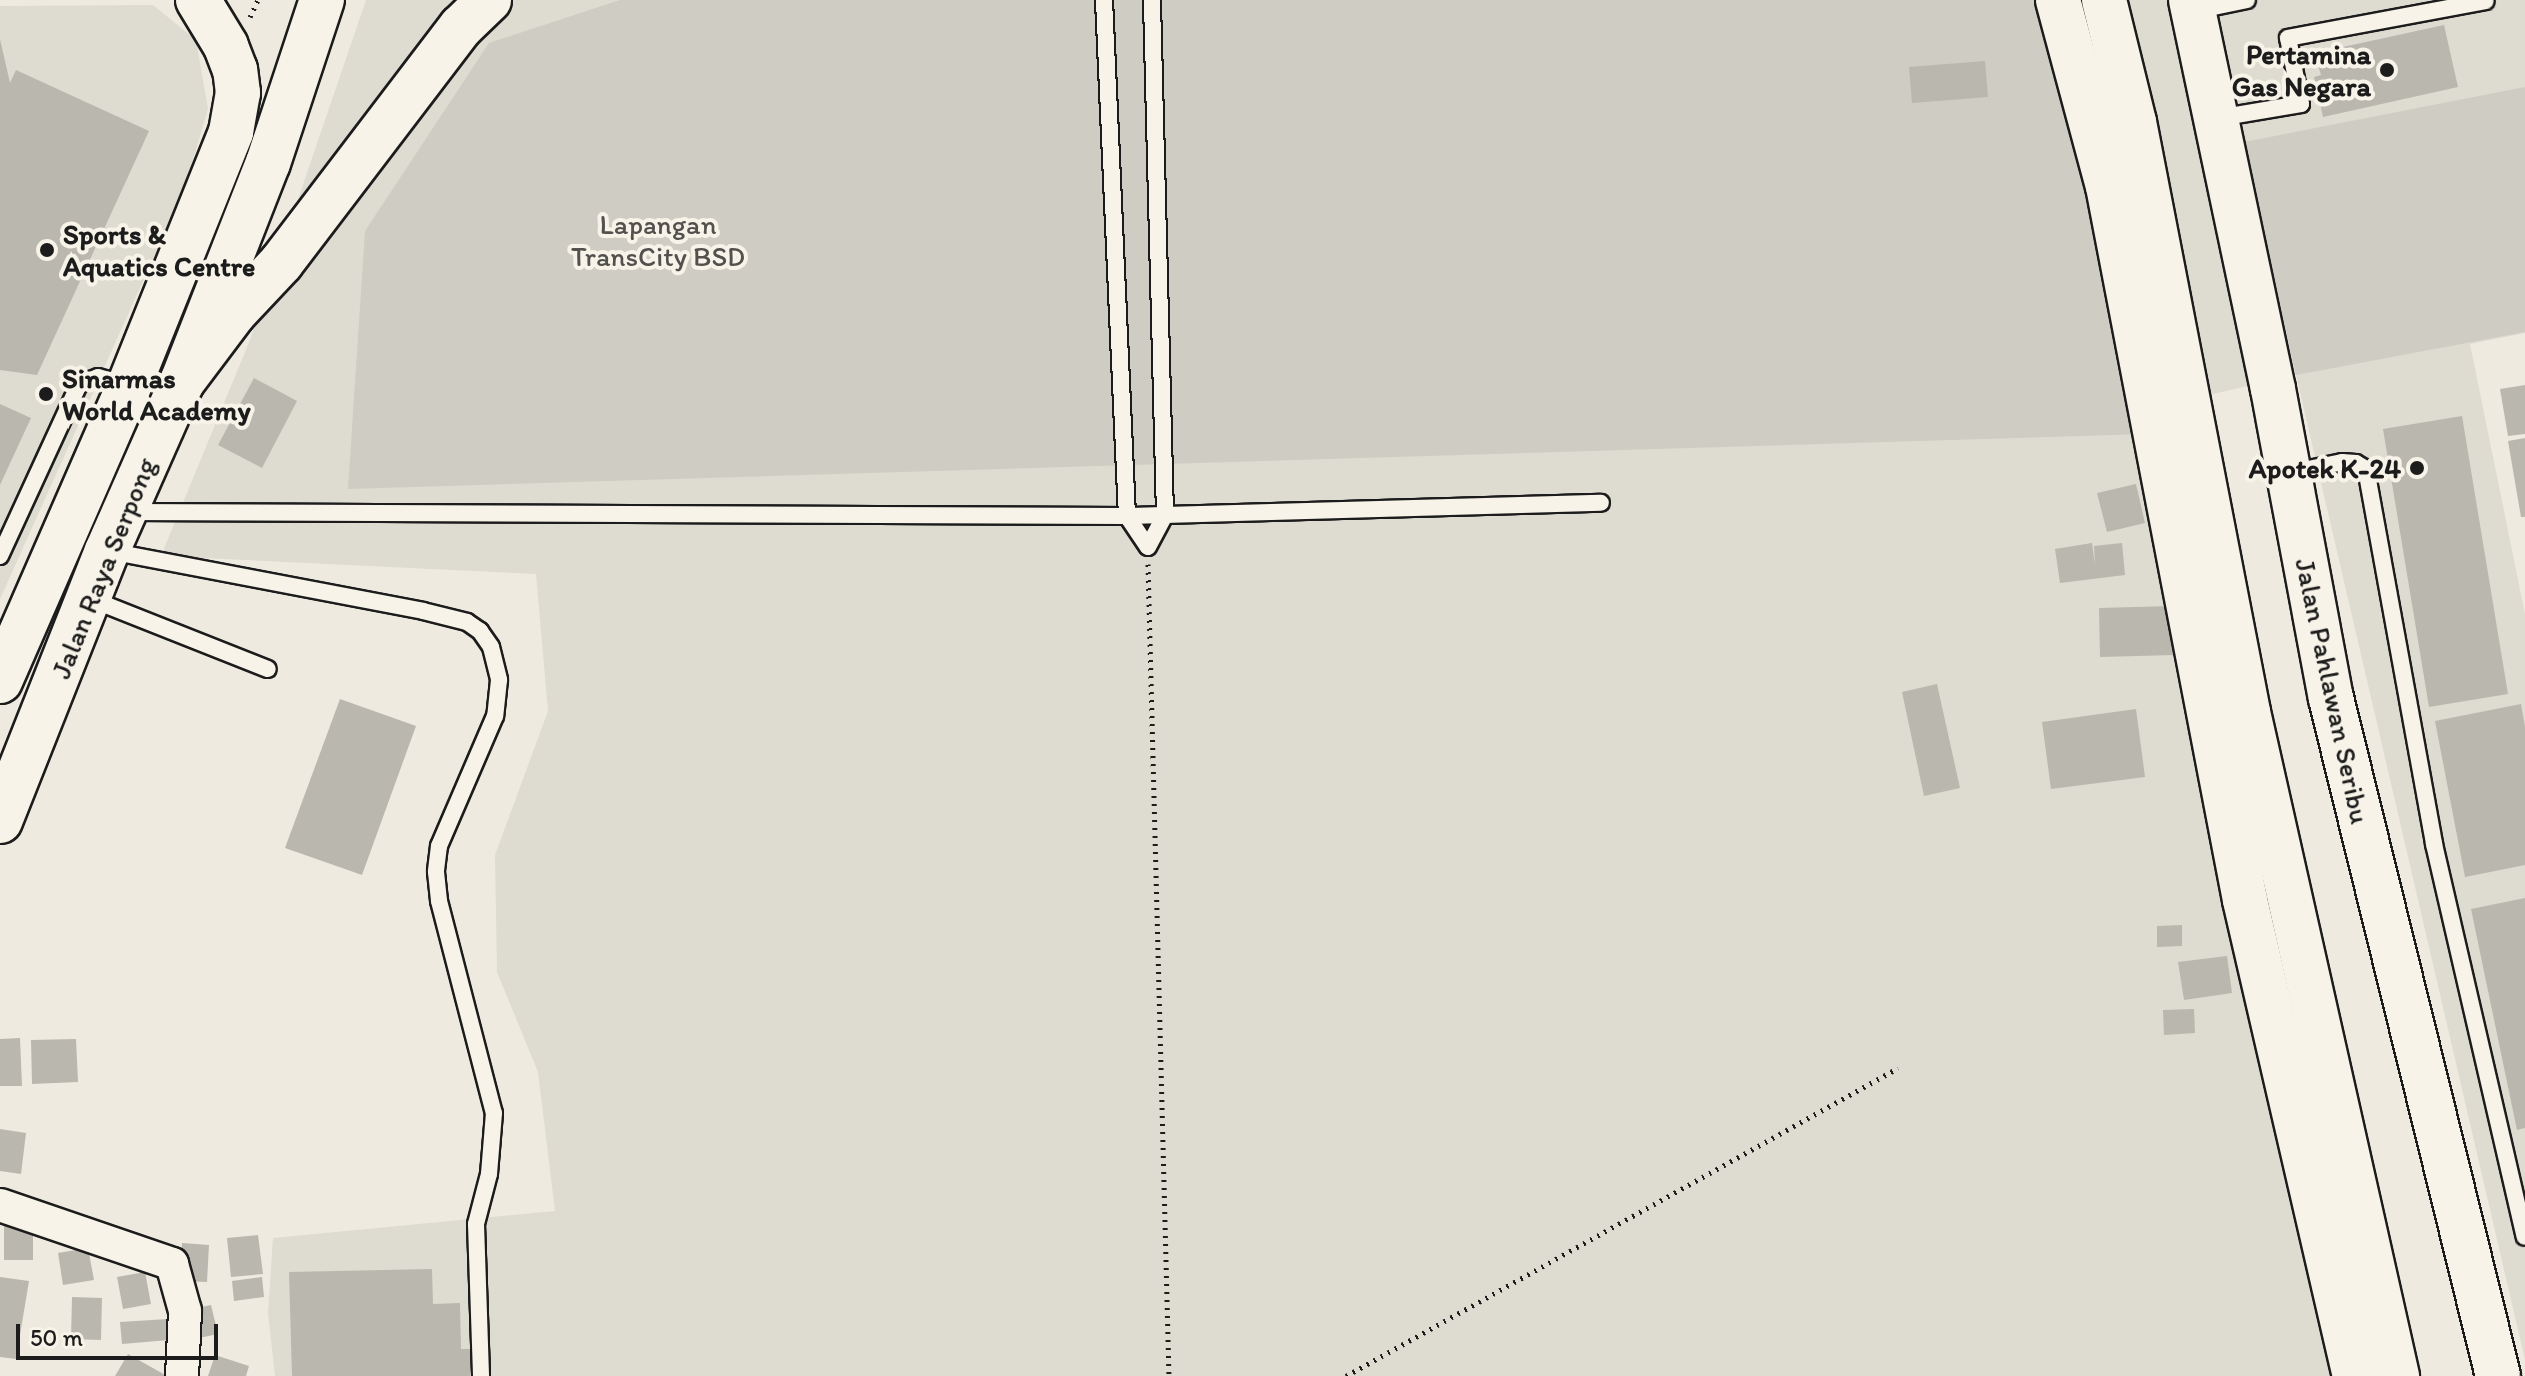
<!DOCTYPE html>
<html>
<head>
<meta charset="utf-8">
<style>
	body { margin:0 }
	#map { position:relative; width:2525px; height:1376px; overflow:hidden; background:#eeeae0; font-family:Itim,sans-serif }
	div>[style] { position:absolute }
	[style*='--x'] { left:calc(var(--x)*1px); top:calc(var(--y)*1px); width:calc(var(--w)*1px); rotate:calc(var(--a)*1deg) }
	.built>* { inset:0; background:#dedbd1 }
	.green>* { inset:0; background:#cfccc3 }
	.building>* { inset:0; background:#bab7af }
	.path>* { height:5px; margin-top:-2.5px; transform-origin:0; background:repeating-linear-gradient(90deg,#1c1c1c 0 2px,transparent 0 8px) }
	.roads { filter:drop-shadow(2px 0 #1c1c1c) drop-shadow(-2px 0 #1c1c1c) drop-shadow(0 2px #1c1c1c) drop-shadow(0 -2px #1c1c1c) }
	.lane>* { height:16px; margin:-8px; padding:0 8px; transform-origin:8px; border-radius:8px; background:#f7f3e8 }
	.street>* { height:32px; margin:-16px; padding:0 16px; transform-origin:16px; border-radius:16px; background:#f7f3e8 }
	.secondary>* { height:44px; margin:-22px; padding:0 22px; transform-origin:22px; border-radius:22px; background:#f7f3e8 }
	.primary>* { height:44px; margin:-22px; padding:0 22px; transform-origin:22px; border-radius:22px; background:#f7f3e8 }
	.dots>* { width:22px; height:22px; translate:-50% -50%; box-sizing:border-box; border:4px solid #f7f3e8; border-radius:50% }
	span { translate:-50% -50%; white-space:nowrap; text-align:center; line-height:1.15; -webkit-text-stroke:8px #f7f3e8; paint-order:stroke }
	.poi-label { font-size:28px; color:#1c1c1c; font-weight:700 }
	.right { translate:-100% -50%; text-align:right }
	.left { translate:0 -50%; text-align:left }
	.park-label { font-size:28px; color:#52514e }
	.street-label { font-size:28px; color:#1c1c1c }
	.scale { position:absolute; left:16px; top:1324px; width:202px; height:36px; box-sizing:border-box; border:4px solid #1c1c1c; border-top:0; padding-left:10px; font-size:24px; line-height:28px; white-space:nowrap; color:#1c1c1c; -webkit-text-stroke:6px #f7f3e8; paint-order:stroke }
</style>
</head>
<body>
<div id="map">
	<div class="built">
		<div style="clip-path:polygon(366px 0,2525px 0,2525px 333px,2470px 344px,2525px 614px,2525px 1360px,2296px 375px,2143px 410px,2354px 1376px,275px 1376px,268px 1313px,273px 1238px,555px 1211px,538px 1072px,497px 972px,495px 855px,548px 711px,536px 574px,161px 556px,250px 340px)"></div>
		<div style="clip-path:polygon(153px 5px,196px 40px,208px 109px,184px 190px,0 599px,0 6px)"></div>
	</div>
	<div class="green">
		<div style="clip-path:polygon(620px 0,2038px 0,2093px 175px,2145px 434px,348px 489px,365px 231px,489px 43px)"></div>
		<div style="clip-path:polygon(2525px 87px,2525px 332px,2296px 375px,2244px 142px)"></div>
	</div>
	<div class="building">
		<div style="clip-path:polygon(2444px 25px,2458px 87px,2323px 117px,2314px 77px,2321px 75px,2318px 65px,2329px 50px)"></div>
		<div style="clip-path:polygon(0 39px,10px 83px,16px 70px,149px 131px,37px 375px,0 370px)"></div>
		<div style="clip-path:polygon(1985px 61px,1988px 97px,1912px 103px,1909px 67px)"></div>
		<div style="clip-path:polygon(254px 378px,297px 401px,262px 468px,218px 445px)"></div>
		<div style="clip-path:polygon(2525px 385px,2525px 434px,2508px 436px,2500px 389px)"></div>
		<div style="clip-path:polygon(0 404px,31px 418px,0 485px)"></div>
		<div style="clip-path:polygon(2462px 416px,2508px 694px,2429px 707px,2383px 429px)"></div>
		<div style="clip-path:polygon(2525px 438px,2525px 517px,2521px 517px,2508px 441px)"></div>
		<div style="clip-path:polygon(2136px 484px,2145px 523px,2107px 532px,2097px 493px)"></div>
		<div style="clip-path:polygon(2092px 543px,2095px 565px,2094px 546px,2122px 543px,2125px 575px,2060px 583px,2055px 549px)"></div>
		<div style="clip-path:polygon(2172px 606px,2174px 655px,2100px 657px,2099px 608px)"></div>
		<div style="clip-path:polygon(1937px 684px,1960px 788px,1924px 796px,1902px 692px)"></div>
		<div style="clip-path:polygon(340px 699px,416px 726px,362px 875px,285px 848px)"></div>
		<div style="clip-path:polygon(2521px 704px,2525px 727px,2525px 865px,2465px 877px,2435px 721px)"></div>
		<div style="clip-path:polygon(2136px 709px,2145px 777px,2051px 789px,2042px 722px)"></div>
		<div style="clip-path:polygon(2525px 898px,2525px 1128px,2517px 1130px,2471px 909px)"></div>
		<div style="clip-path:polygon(2182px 925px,2182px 946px,2157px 947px,2157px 926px)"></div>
		<div style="clip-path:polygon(2227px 956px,2232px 993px,2184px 1000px,2178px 962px)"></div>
		<div style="clip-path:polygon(2194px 1009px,2195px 1033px,2164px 1035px,2163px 1010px)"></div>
		<div style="clip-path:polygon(20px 1038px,22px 1086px,0 1086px,0 1039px)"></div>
		<div style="clip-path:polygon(76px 1039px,78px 1082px,32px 1084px,31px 1040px)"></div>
		<div style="clip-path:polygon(0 1129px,26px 1133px,21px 1174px,0 1171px)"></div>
		<div style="clip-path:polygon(4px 1217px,33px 1217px,33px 1260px,4px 1260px)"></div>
		<div style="clip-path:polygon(258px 1235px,263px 1274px,231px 1277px,227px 1238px)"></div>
		<div style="clip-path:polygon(182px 1243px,209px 1245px,207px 1282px,180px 1281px)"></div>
		<div style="clip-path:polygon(88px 1248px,94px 1280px,63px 1285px,58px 1253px)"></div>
		<div style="clip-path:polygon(432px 1269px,433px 1304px,460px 1303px,461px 1349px,470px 1349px,470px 1376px,292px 1376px,289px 1272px)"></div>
		<div style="clip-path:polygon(145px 1272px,151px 1304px,123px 1309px,117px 1277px)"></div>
		<div style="clip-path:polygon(0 1277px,29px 1281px,16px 1359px,0 1357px)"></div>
		<div style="clip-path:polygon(262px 1277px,264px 1297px,234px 1301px,232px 1281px)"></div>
		<div style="clip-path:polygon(72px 1297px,102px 1298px,101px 1340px,71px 1339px)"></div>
		<div style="clip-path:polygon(211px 1305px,218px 1334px,199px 1338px,193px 1309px)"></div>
		<div style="clip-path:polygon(168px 1319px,169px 1340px,122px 1344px,120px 1322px)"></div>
		<div style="clip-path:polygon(128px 1354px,167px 1376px,115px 1376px)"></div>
		<div style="clip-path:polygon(215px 1355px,249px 1366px,246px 1376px,208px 1376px)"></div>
	</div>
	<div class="path">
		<div style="--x:250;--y:17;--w:19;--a:-65"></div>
		<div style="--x:1148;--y:564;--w:812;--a:88.52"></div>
		<div style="--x:1346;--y:1376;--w:632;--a:-29.16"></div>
	</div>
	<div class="roads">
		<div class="lane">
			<div style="--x:1104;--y:0;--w:517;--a:87.45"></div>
			<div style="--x:1127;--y:516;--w:37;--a:56"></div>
			<div style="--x:1148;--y:547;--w:36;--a:-62"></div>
			<div style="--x:1165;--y:515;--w:515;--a:-91.45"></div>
			<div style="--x:2194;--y:11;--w:54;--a:-11.7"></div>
			<div style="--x:2218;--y:118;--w:84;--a:-9.6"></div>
			<div style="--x:2301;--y:104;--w:67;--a:-101.1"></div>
			<div style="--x:2288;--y:38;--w:201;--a:-10.6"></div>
			<div style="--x:2289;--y:473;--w:54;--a:-11.7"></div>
			<div style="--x:2342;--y:462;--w:14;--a:4"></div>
			<div style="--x:2356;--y:463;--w:12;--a:31"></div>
			<div style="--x:2366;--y:469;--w:381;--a:79.7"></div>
			<div style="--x:2434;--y:844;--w:403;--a:77"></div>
			<div style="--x:127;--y:512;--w:1000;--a:0.23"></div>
			<div style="--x:1127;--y:516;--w:474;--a:-1.6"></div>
			<div style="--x:109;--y:551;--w:320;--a:10.8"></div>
			<div style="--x:423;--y:611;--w:45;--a:14"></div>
			<div style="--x:467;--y:622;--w:16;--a:35"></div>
			<div style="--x:480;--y:631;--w:19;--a:55"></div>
			<div style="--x:491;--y:647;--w:34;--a:76"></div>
			<div style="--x:499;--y:680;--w:36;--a:96"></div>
			<div style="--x:495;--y:716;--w:142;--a:113.3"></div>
			<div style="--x:439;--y:846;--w:26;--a:97"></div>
			<div style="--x:436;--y:872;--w:29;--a:84"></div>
			<div style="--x:439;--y:901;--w:219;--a:75.5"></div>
			<div style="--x:494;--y:1113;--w:61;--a:94.7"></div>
			<div style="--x:489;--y:1174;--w:52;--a:104.6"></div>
			<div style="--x:476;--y:1224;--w:152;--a:88.1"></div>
			<div style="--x:0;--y:556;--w:189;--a:-65.3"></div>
			<div style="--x:79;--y:384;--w:20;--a:-20"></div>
			<div style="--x:98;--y:377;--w:32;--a:16"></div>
			<div style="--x:91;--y:599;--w:190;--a:21.6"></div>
		</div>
		<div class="street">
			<div style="--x:0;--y:1205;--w:182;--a:18.9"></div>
			<div style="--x:172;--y:1264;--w:49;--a:74.5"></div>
			<div style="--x:185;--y:1311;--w:65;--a:92.6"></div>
		</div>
		<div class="secondary">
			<div style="--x:2058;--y:0;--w:193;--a:75"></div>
			<div style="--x:2108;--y:186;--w:727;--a:79.14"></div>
			<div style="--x:2245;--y:900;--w:489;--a:77"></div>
			<div style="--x:0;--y:681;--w:322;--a:-66.4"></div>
			<div style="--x:129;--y:386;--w:274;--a:-68.1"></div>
			<div style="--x:231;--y:132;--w:40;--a:-80"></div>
			<div style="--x:238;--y:93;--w:23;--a:-97"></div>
			<div style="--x:235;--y:70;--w:26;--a:-111"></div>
			<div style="--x:226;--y:46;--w:54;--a:-121.3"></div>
			<div style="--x:0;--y:821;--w:290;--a:-68.4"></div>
			<div style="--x:107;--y:551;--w:185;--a:-66.1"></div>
			<div style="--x:182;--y:382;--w:235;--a:-68.6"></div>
			<div style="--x:268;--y:163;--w:172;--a:-71.7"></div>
		</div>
		<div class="primary">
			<div style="--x:2104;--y:0;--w:126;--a:76.2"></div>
			<div style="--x:2134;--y:122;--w:601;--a:79.06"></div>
			<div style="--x:2248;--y:712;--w:681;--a:77.35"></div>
			<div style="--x:2191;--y:0;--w:398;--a:78.1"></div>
			<div style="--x:2273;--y:389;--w:314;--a:79.4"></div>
			<div style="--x:2331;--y:698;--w:698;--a:76.16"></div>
			<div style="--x:182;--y:382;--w:86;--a:-53"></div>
			<div style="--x:234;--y:313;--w:69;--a:-46.8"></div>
			<div style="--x:281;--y:263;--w:297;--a:-52.7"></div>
			<div style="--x:461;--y:27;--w:39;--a:-44"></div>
		</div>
	</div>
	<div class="dots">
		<div style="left:2387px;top:70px;background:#1c1c1c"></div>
		<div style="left:47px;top:250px;background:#1c1c1c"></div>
		<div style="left:46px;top:394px;background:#1c1c1c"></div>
		<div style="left:2417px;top:468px;background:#1c1c1c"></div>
	</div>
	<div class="poi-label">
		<span class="right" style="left:2371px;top:70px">Pertamina<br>Gas Negara</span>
		<span class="left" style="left:63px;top:250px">Sports &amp;<br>Aquatics Centre</span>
		<span class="left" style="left:62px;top:394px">Sinarmas<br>World Academy</span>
		<span class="right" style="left:2401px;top:468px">Apotek K-24</span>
	</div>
	<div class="park-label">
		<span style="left:658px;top:240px">Lapangan<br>TransCity BSD</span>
	</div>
	<div class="street-label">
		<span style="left:103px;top:568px;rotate:-68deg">Jalan Raya Serpong</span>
		<span style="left:2333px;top:691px;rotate:78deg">Jalan Pahlawan Seribu</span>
	</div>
	<div class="scale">50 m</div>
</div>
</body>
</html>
